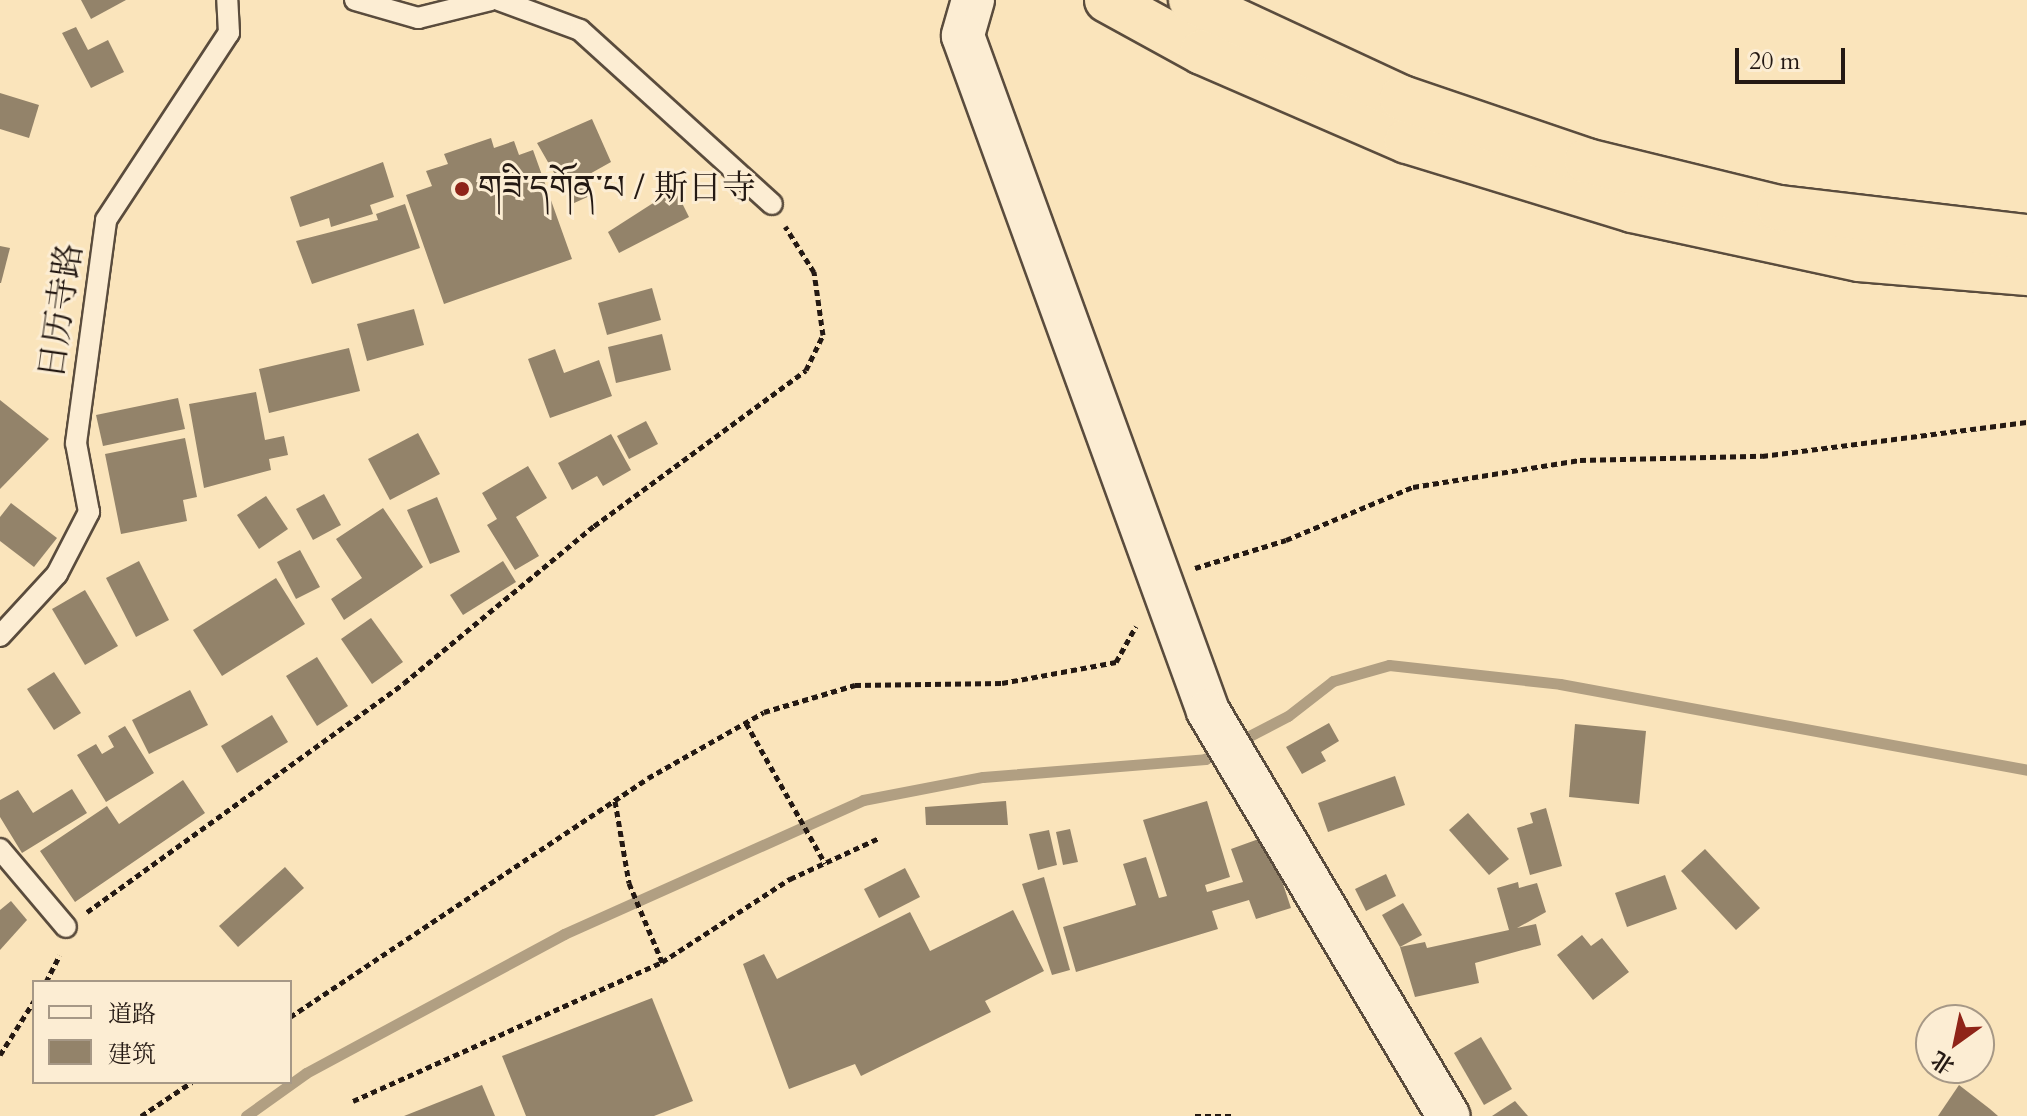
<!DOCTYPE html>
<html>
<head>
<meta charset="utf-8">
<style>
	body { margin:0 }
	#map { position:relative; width:2027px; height:1116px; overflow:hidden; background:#fae4bb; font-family:Cardo,"Noto Serif SC","Noto Serif Tibetan",serif }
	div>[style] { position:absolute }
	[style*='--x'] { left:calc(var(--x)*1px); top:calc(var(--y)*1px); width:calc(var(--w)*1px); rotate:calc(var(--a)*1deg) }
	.stream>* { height:11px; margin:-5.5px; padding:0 5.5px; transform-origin:5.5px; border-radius:5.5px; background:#b19f82 }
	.building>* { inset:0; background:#93836a }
	.path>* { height:5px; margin-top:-2.5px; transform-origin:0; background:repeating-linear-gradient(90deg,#241913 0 6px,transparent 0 10px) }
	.roads { filter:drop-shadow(2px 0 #5a4c3d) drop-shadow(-2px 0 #5a4c3d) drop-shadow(0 2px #5a4c3d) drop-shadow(0 -2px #5a4c3d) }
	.service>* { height:20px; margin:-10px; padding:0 10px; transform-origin:10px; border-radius:10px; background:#fcedd3 }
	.minor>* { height:42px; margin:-21px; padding:0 21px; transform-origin:21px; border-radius:21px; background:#fcedd3 }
	.trunk>* { height:44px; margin:-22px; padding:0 22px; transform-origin:22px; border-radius:22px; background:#fae4bb }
	.dots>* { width:22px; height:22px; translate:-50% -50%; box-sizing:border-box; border:4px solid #fcedd3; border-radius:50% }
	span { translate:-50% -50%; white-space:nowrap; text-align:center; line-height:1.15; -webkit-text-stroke:6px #fcedd3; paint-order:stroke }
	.poi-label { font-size:34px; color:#241913 }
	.left { translate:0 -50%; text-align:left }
	.street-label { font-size:34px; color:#241913 }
	.legend { position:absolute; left:32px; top:980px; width:260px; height:104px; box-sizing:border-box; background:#fcedd3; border:2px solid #a69886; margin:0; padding:10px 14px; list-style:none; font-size:24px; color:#241913 }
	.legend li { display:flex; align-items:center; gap:16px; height:40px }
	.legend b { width:40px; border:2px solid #a69886 }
	.north { position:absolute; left:1915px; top:1004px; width:80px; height:80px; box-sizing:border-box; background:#fcedd3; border:2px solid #a69886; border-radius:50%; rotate:213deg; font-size:22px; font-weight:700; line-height:32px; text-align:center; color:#241913 }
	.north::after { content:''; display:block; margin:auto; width:28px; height:36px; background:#8f2418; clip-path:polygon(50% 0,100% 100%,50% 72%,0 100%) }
	.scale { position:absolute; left:1735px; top:48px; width:110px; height:36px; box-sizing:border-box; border:4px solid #241913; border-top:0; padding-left:10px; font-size:24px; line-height:28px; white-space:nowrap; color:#241913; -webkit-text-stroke:6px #fcedd3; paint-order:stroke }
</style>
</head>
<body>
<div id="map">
	<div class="stream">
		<div style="--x:246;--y:1116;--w:74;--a:-35.6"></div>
		<div style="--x:306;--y:1073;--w:293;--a:-28.3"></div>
		<div style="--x:564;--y:934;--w:328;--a:-24.1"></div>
		<div style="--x:863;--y:800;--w:122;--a:-10.9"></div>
		<div style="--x:983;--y:777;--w:223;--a:-4.6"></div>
		<div style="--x:1205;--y:759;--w:93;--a:-27.4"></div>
		<div style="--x:1288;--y:716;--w:57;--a:-37.9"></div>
		<div style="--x:1333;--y:681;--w:58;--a:-15.9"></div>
		<div style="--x:1389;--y:665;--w:172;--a:6.3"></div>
		<div style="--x:1560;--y:684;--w:475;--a:10.4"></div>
	</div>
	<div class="building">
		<div style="clip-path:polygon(81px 0,126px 0,91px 19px)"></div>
		<div style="clip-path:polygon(76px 27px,88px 50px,108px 40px,124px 72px,91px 88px,62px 33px)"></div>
		<div style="clip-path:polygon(0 93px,39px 105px,29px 138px,0 129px)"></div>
		<div style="clip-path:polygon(592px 119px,611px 162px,586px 176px,594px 194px,572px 204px,537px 143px)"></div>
		<div style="clip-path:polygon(491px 138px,494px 148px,514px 141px,519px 155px,533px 150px,572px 259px,444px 304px,406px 195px,432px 186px,426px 171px,448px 164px,444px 154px)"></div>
		<div style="clip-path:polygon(383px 162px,394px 197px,370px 205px,373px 214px,331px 227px,329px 218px,300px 227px,290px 197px)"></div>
		<div style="clip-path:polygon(675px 189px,689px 217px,619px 253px,608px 232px)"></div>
		<div style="clip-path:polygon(405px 204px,420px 248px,312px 284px,296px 241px,378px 220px,376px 214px)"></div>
		<div style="clip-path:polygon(0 246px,10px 248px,1px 283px,0 283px)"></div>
		<div style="clip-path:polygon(652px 288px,661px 320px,607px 335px,598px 303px)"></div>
		<div style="clip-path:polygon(414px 309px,424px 345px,367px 361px,357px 324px)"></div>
		<div style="clip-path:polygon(662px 334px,671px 370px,616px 383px,608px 347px)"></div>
		<div style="clip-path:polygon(349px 348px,360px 391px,269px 413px,259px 369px)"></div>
		<div style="clip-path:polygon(555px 349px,564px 373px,599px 360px,612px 396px,550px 418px,528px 359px)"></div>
		<div style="clip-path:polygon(256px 392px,265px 440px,284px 436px,288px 455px,269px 459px,271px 470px,204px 488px,189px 404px)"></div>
		<div style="clip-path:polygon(178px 398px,185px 429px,103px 446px,96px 415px)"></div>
		<div style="clip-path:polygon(0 400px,49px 439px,0 489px)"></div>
		<div style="clip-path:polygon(646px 421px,658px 444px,629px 459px,617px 436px)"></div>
		<div style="clip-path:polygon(418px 433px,440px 474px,390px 500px,368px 459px)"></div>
		<div style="clip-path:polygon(611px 434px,631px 470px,603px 486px,597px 476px,572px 490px,558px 463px)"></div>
		<div style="clip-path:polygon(185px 438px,197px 497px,183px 500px,187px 521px,121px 534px,105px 454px)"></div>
		<div style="clip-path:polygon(528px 466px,547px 498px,516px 517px,539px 556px,515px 570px,487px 525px,497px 519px,482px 493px)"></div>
		<div style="clip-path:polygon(324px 494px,341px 525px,313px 540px,296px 509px)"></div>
		<div style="clip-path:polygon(266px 496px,288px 529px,259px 549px,237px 515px)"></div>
		<div style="clip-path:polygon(437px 497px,460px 552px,430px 564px,407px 510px)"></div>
		<div style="clip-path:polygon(11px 503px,57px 538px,34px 567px,0 541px,0 517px)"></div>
		<div style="clip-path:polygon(383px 508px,423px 567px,344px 620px,331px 599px,362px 578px,336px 539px)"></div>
		<div style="clip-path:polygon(300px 550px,320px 587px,296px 599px,277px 562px)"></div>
		<div style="clip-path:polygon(139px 561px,169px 620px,136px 637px,106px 578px)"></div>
		<div style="clip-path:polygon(503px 561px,516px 582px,463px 615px,450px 595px)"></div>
		<div style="clip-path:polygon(276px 578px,305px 624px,222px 676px,193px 630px)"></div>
		<div style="clip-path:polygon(85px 590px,118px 646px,85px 665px,52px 609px)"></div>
		<div style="clip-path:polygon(371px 618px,403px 662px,372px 684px,341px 639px)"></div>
		<div style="clip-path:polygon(317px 657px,348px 706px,317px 726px,286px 676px)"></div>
		<div style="clip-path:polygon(54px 672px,81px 713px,54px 730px,27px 689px)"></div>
		<div style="clip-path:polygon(190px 690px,208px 725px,149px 754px,132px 720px)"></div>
		<div style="clip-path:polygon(272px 715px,288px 742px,237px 773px,221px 746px)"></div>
		<div style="clip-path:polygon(1329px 723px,1339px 741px,1321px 752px,1326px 761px,1302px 774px,1286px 747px)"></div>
		<div style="clip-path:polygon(1575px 724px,1646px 731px,1639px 804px,1569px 797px)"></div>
		<div style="clip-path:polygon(125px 726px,154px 773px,106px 802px,77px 755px,96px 744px,102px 754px,114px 747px,108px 736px)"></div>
		<div style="clip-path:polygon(1395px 776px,1405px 805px,1328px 832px,1318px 803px)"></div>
		<div style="clip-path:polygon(183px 780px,205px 813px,75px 902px,40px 851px,107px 806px,119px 824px)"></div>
		<div style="clip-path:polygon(72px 789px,87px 813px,22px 853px,0 817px,0 800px,18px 790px,33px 813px)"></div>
		<div style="clip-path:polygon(1006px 801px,1008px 825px,926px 825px,925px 807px)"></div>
		<div style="clip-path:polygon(1207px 801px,1230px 877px,1205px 885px,1207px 892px,1243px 882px,1231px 849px,1267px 836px,1291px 908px,1256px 919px,1249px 900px,1212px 911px,1218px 929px,1076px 972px,1063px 927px,1136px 905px,1123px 864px,1146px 857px,1159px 898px,1167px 896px,1143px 820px)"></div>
		<div style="clip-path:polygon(1546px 808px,1562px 866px,1530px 875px,1517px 828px,1533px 823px,1530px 813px)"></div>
		<div style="clip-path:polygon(1468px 813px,1509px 859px,1489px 875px,1449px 830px)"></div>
		<div style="clip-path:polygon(1070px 829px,1078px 862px,1063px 865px,1056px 832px)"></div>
		<div style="clip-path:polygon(1049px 830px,1057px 865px,1038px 870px,1029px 834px)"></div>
		<div style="clip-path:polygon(1705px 849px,1760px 908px,1736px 930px,1681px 871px)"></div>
		<div style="clip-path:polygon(285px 867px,304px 888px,238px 947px,219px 926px)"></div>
		<div style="clip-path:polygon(905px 868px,920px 897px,879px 918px,864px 889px)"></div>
		<div style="clip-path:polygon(1386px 874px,1396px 896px,1366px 911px,1355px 889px)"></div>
		<div style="clip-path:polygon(1665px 875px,1677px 909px,1627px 927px,1615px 893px)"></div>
		<div style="clip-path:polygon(1044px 877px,1070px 970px,1052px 975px,1022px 884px)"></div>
		<div style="clip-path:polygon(1518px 882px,1519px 888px,1537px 883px,1546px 912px,1517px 928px,1536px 924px,1541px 945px,1475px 963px,1479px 983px,1415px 997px,1400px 947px,1425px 942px,1427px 948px,1509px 930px,1497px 888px)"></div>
		<div style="clip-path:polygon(11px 901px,27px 920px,0 950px,0 910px)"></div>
		<div style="clip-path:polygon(1403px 903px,1422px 935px,1400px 947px,1382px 915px)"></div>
		<div style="clip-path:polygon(1013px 910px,1044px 971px,985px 1001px,991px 1012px,861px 1076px,855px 1064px,789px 1089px,743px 964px,764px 954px,777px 979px,910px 912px,930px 951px)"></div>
		<div style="clip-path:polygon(1582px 935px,1591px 946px,1602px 938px,1629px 972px,1593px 1000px,1557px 955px)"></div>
		<div style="clip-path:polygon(652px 998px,693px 1101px,654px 1116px,526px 1116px,502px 1056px)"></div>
		<div style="clip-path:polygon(1481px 1037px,1512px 1089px,1484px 1105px,1454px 1053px)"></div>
		<div style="clip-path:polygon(482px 1085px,495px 1116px,404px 1116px)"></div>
		<div style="clip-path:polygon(1959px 1085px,1990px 1109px,1998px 1116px,1938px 1116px)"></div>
		<div style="clip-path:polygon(1515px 1101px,1528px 1116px,1492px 1116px)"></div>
	</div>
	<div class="path">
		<div style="--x:1195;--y:568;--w:95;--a:-17.1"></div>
		<div style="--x:1286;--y:540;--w:138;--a:-22.7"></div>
		<div style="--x:1413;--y:487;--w:169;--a:-9.2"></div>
		<div style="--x:1580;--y:460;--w:182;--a:-1.3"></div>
		<div style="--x:1762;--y:456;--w:267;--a:-7.3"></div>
		<div style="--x:746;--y:723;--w:161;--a:60.6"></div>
		<div style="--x:615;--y:801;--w:83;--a:80.3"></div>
		<div style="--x:629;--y:883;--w:86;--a:67.3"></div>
		<div style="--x:662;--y:962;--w:153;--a:-33"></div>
		<div style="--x:790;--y:879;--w:98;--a:-24.7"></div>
		<div style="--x:87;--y:912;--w:391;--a:-35.8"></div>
		<div style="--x:404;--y:683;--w:246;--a:-39.6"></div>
		<div style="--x:594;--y:526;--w:263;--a:-36.3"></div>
		<div style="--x:806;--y:370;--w:39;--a:-64"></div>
		<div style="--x:823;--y:335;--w:64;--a:-98.1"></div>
		<div style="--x:814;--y:272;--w:54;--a:-122.2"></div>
		<div style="--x:46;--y:982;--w:30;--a:-63"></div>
		<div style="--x:290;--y:1017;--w:430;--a:-33.7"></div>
		<div style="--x:648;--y:778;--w:133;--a:-29.6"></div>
		<div style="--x:764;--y:712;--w:95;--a:-16.5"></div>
		<div style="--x:855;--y:685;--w:147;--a:-0.8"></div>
		<div style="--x:1002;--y:683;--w:116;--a:-10.4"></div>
		<div style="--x:1116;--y:662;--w:41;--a:-60.9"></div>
		<div style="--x:0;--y:1055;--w:64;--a:-57.8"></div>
		<div style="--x:353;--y:1101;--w:339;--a:-24.2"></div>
		<div style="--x:141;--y:1116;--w:61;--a:-33.7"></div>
		<div style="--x:1195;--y:1116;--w:38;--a:0"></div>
	</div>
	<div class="roads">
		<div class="service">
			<div style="--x:355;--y:0;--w:66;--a:15.9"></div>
			<div style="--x:418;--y:18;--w:75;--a:-13.9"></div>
			<div style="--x:499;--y:0;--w:86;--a:20.3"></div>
			<div style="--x:580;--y:30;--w:259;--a:42.2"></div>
			<div style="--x:0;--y:636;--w:84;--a:-47.4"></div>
			<div style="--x:57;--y:574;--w:70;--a:-62.7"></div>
			<div style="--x:89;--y:512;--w:70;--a:-100.7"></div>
			<div style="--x:76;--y:443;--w:225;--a:-82.3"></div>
			<div style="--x:106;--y:220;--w:224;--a:-56.7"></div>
			<div style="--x:229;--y:33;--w:33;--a:-93"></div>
			<div style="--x:0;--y:849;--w:102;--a:49.8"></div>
		</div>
		<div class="minor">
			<div style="--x:973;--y:0;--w:37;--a:106"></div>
			<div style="--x:963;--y:36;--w:718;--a:70.05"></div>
			<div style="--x:1208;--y:711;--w:471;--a:59.3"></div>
		</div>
		<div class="trunk">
			<div style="--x:1107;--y:0;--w:108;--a:28.7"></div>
			<div style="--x:1202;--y:52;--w:223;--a:23.5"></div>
			<div style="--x:1407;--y:141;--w:235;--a:17"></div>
			<div style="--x:1632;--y:210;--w:232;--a:12.2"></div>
			<div style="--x:1859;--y:259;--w:169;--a:4.8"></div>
			<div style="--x:1191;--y:0;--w:233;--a:24.9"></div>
			<div style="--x:1402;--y:98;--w:195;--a:18.8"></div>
			<div style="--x:1587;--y:161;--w:198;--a:13.8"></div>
			<div style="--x:1779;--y:208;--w:250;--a:6.7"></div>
		</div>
	</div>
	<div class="dots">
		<div style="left:462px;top:189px;background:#8f2418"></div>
	</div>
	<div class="poi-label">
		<span class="left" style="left:478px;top:189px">གཟི་དགོན་པ / 斯日寺</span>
	</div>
	<div class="street-label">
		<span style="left:61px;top:311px;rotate:-82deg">日历寺路</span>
	</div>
	<ul class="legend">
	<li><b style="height:10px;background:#fcedd3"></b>道路</li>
	<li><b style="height:22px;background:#93836a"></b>建筑</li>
	</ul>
	<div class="north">北</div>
	<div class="scale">20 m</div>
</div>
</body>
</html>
